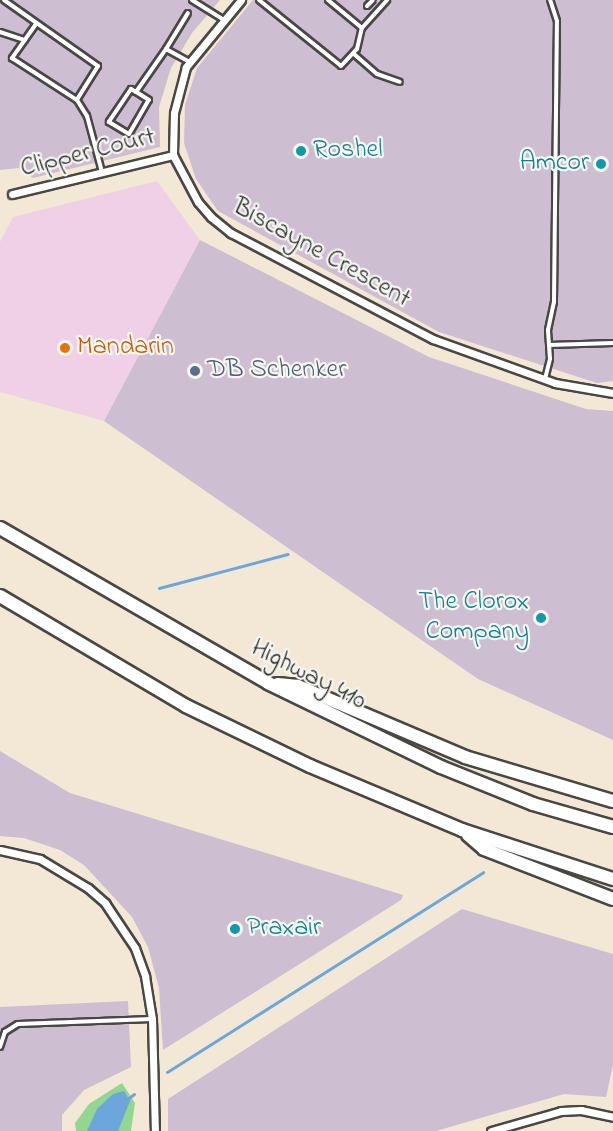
<!DOCTYPE html>
<html>
<head>
<meta charset="utf-8">
<style>
	body { margin:0 }
	#map { position:relative; width:613px; height:1131px; overflow:hidden; background:#f3e8d5; font-family:"Indie Flower",sans-serif }
	div>[style] { position:absolute }
	[style*='--x'] { left:calc(var(--x)*1px); top:calc(var(--y)*1px); width:calc(var(--w)*1px); rotate:calc(var(--a)*1deg) }
	.built>* { inset:0; background:#efd0e6 }
	.industrial>* { inset:0; background:#cdbed2 }
	.green>* { inset:0; background:#93d68f }
	.water>* { inset:0; background:#6ca6dc }
	.stream>* { height:3px; margin:-1.5px; padding:0 1.5px; transform-origin:1.5px; border-radius:1.5px; background:#6ca6dc }
	.roads { filter:drop-shadow(2px 0 #494744) drop-shadow(-2px 0 #494744) drop-shadow(0 2px #494744) drop-shadow(0 -2px #494744) }
	.lane>* { height:4px; margin:-2px; padding:0 2px; transform-origin:2px; border-radius:2px; background:#fff }
	.street>* { height:7px; margin:-3.5px; padding:0 3.5px; transform-origin:3.5px; border-radius:3.5px; background:#fff }
	.highway>* { height:12px; margin:-6px; padding:0 6px; transform-origin:6px; border-radius:6px; background:#fff }
	.dots>* { width:16px; height:16px; translate:-50% -50%; box-sizing:border-box; border:3px solid #f6f6f2; border-radius:50% }
	span { translate:-50% -50%; white-space:nowrap; text-align:center; line-height:1.15; -webkit-text-stroke:4.5px #f6f6f2; paint-order:stroke }
	.culture-label { font-size:26px; color:#0d838f }
	.left { translate:0 -50%; text-align:left }
	.right { translate:-100% -50%; text-align:right }
	.street-label { font-size:26px; color:#2b2b2b }
	.food-label { font-size:26px; color:#c56008 }
	.service-label { font-size:26px; color:#4e5e75 }
</style>
</head>
<body>
<div id="map">
	<div class="built">
		<div style="clip-path:polygon(157px 181px,200px 240px,104px 421px,0 392px,0 242px,13px 217px)"></div>
	</div>
	<div class="industrial">
		<div style="clip-path:polygon(0 0,220px 0,192px 33px,171px 68px,159px 107px,160px 147px,33px 178px,19px 168px,0 170px)"></div>
		<div style="clip-path:polygon(253px 0,613px 0,613px 381px,597px 383px,439px 332px,218px 211px,196px 179px,184px 143px,185px 105px,197px 68px)"></div>
		<div style="clip-path:polygon(200px 240px,429px 357px,586px 409px,613px 411px,613px 740px,478px 679px,104px 421px)"></div>
		<div style="clip-path:polygon(0 751px,70px 793px,403px 895px,401px 900px,163px 1050px,159px 988px,148px 947px,132px 917px,84px 865px,60px 850px,24px 838px,0 836px)"></div>
		<div style="clip-path:polygon(462px 909px,613px 954px,613px 1065px,606px 1097px,564px 1094px,436px 1131px,168px 1131px,168px 1099px)"></div>
		<div style="clip-path:polygon(128px 1001px,131px 1067px,84px 1090px,62px 1115px,62px 1131px,0 1131px,0 1007px)"></div>
	</div>
	<div class="green">
		<div style="clip-path:polygon(122px 1083px,135px 1103px,131px 1131px,76px 1131px,75px 1123px,89px 1104px)"></div>
	</div>
	<div class="water">
		<div style="clip-path:polygon(124px 1091px,130px 1101px,118px 1131px,87px 1131px,97px 1109px,113px 1094px)"></div>
	</div>
	<div class="stream">
		<div style="--x:159;--y:588;--w:133;--a:-14.8"></div>
		<div style="--x:167;--y:1072;--w:374;--a:-32.3"></div>
		<div style="--x:126;--y:1100;--w:10;--a:-37"></div>
	</div>
	<div class="roads">
		<div class="lane">
			<div style="--x:4;--y:0;--w:115;--a:35.1"></div>
			<div style="--x:98;--y:66;--w:40;--a:122"></div>
			<div style="--x:77;--y:100;--w:19;--a:58"></div>
			<div style="--x:87;--y:116;--w:58;--a:75"></div>
			<div style="--x:192;--y:0;--w:38;--a:32"></div>
			<div style="--x:259;--y:0;--w:105;--a:38.8"></div>
			<div style="--x:341;--y:66;--w:23;--a:-47"></div>
			<div style="--x:357;--y:49;--w:22;--a:-77"></div>
			<div style="--x:328;--y:0;--w:44;--a:39.5"></div>
			<div style="--x:362;--y:28;--w:38;--a:-48"></div>
			<div style="--x:367;--y:6;--w:8;--a:-45"></div>
			<div style="--x:36;--y:24;--w:42;--a:125.2"></div>
			<div style="--x:12;--y:58;--w:77;--a:32.9"></div>
			<div style="--x:0;--y:32;--w:26;--a:18"></div>
			<div style="--x:166;--y:49;--w:42;--a:-58.6"></div>
			<div style="--x:354;--y:54;--w:30;--a:41"></div>
			<div style="--x:377;--y:74;--w:24;--a:19"></div>
			<div style="--x:136;--y:92;--w:6;--a:-149"></div>
			<div style="--x:131;--y:89;--w:40;--a:124"></div>
			<div style="--x:109;--y:122;--w:23;--a:31"></div>
			<div style="--x:129;--y:134;--w:39;--a:-60"></div>
			<div style="--x:149;--y:100;--w:15;--a:-148"></div>
			<div style="--x:136;--y:92;--w:52;--a:-55.1"></div>
			<div style="--x:166;--y:49;--w:26;--a:29"></div>
			<div style="--x:549;--y:345;--w:64;--a:-1.8"></div>
			<div style="--x:545;--y:379;--w:21;--a:-76"></div>
			<div style="--x:550;--y:359;--w:29;--a:-94"></div>
			<div style="--x:548;--y:330;--w:29;--a:-78"></div>
			<div style="--x:554;--y:302;--w:281;--a:-89.4"></div>
			<div style="--x:557;--y:21;--w:22;--a:-108"></div>
			<div style="--x:0;--y:1047;--w:16;--a:-72"></div>
			<div style="--x:5;--y:1032;--w:15;--a:-32"></div>
			<div style="--x:18;--y:1024;--w:134;--a:-2.1"></div>
		</div>
		<div class="street">
			<div style="--x:241;--y:0;--w:87;--a:129.4"></div>
			<div style="--x:186;--y:67;--w:48;--a:104.6"></div>
			<div style="--x:174;--y:113;--w:42;--a:91.4"></div>
			<div style="--x:173;--y:155;--w:53;--a:62"></div>
			<div style="--x:198;--y:202;--w:20;--a:49"></div>
			<div style="--x:211;--y:217;--w:26;--a:39"></div>
			<div style="--x:231;--y:233;--w:228;--a:27.7"></div>
			<div style="--x:433;--y:339;--w:130;--a:19.8"></div>
			<div style="--x:555;--y:383;--w:59;--a:9.8"></div>
			<div style="--x:12;--y:194;--w:166;--a:-13.6"></div>
			<div style="--x:0;--y:850;--w:41;--a:12.7"></div>
			<div style="--x:40;--y:859;--w:56;--a:31.1"></div>
			<div style="--x:88;--y:888;--w:23;--a:41"></div>
			<div style="--x:105;--y:903;--w:54;--a:56.3"></div>
			<div style="--x:135;--y:948;--w:30;--a:70"></div>
			<div style="--x:145;--y:976;--w:44;--a:80.8"></div>
			<div style="--x:152;--y:1019;--w:112;--a:88.5"></div>
			<div style="--x:491;--y:1131;--w:73;--a:-15.9"></div>
			<div style="--x:561;--y:1111;--w:20;--a:-3"></div>
			<div style="--x:581;--y:1110;--w:33;--a:12"></div>
		</div>
		<div class="highway">
			<div style="--x:0;--y:528;--w:310;--a:30"></div>
			<div style="--x:268;--y:683;--w:192;--a:25.9"></div>
			<div style="--x:441;--y:767;--w:99;--a:21.9"></div>
			<div style="--x:533;--y:804;--w:83;--a:16"></div>
			<div style="--x:0;--y:596;--w:216;--a:30.6"></div>
			<div style="--x:186;--y:706;--w:138;--a:25.8"></div>
			<div style="--x:310;--y:766;--w:165;--a:22.8"></div>
			<div style="--x:462;--y:830;--w:159;--a:18"></div>
			<div style="--x:278;--y:684;--w:20;--a:6"></div>
			<div style="--x:298;--y:686;--w:181;--a:23"></div>
			<div style="--x:465;--y:757;--w:154;--a:16.6"></div>
			<div style="--x:468;--y:835;--w:21;--a:41"></div>
			<div style="--x:484;--y:849;--w:138;--a:21.2"></div>
		</div>
	</div>
	<div class="dots">
		<div style="left:301px;top:151px;background:#0f9aa8"></div>
		<div style="left:601px;top:164px;background:#0f9aa8"></div>
		<div style="left:65px;top:348px;background:#e8710a"></div>
		<div style="left:195px;top:371px;background:#5c6f8a"></div>
		<div style="left:541px;top:618px;background:#0f9aa8"></div>
		<div style="left:235px;top:929px;background:#0f9aa8"></div>
	</div>
	<div class="culture-label">
		<span class="left" style="left:313px;top:151px">Roshel</span>
		<span class="right" style="left:589px;top:164px">Amcor</span>
		<span class="right" style="left:529px;top:618px">The Clorox<br>Company</span>
		<span class="left" style="left:247px;top:929px">Praxair</span>
	</div>
	<div class="street-label">
		<span style="left:88px;top:154px;rotate:-14deg">Clipper Court</span>
		<span style="left:321px;top:254px;rotate:29deg">Biscayne Crescent</span>
		<span style="left:308px;top:676px;rotate:27deg">Highway 410</span>
	</div>
	<div class="food-label">
		<span class="left" style="left:77px;top:348px">Mandarin</span>
	</div>
	<div class="service-label">
		<span class="left" style="left:207px;top:371px">DB Schenker</span>
	</div>
</div>
</body>
</html>
